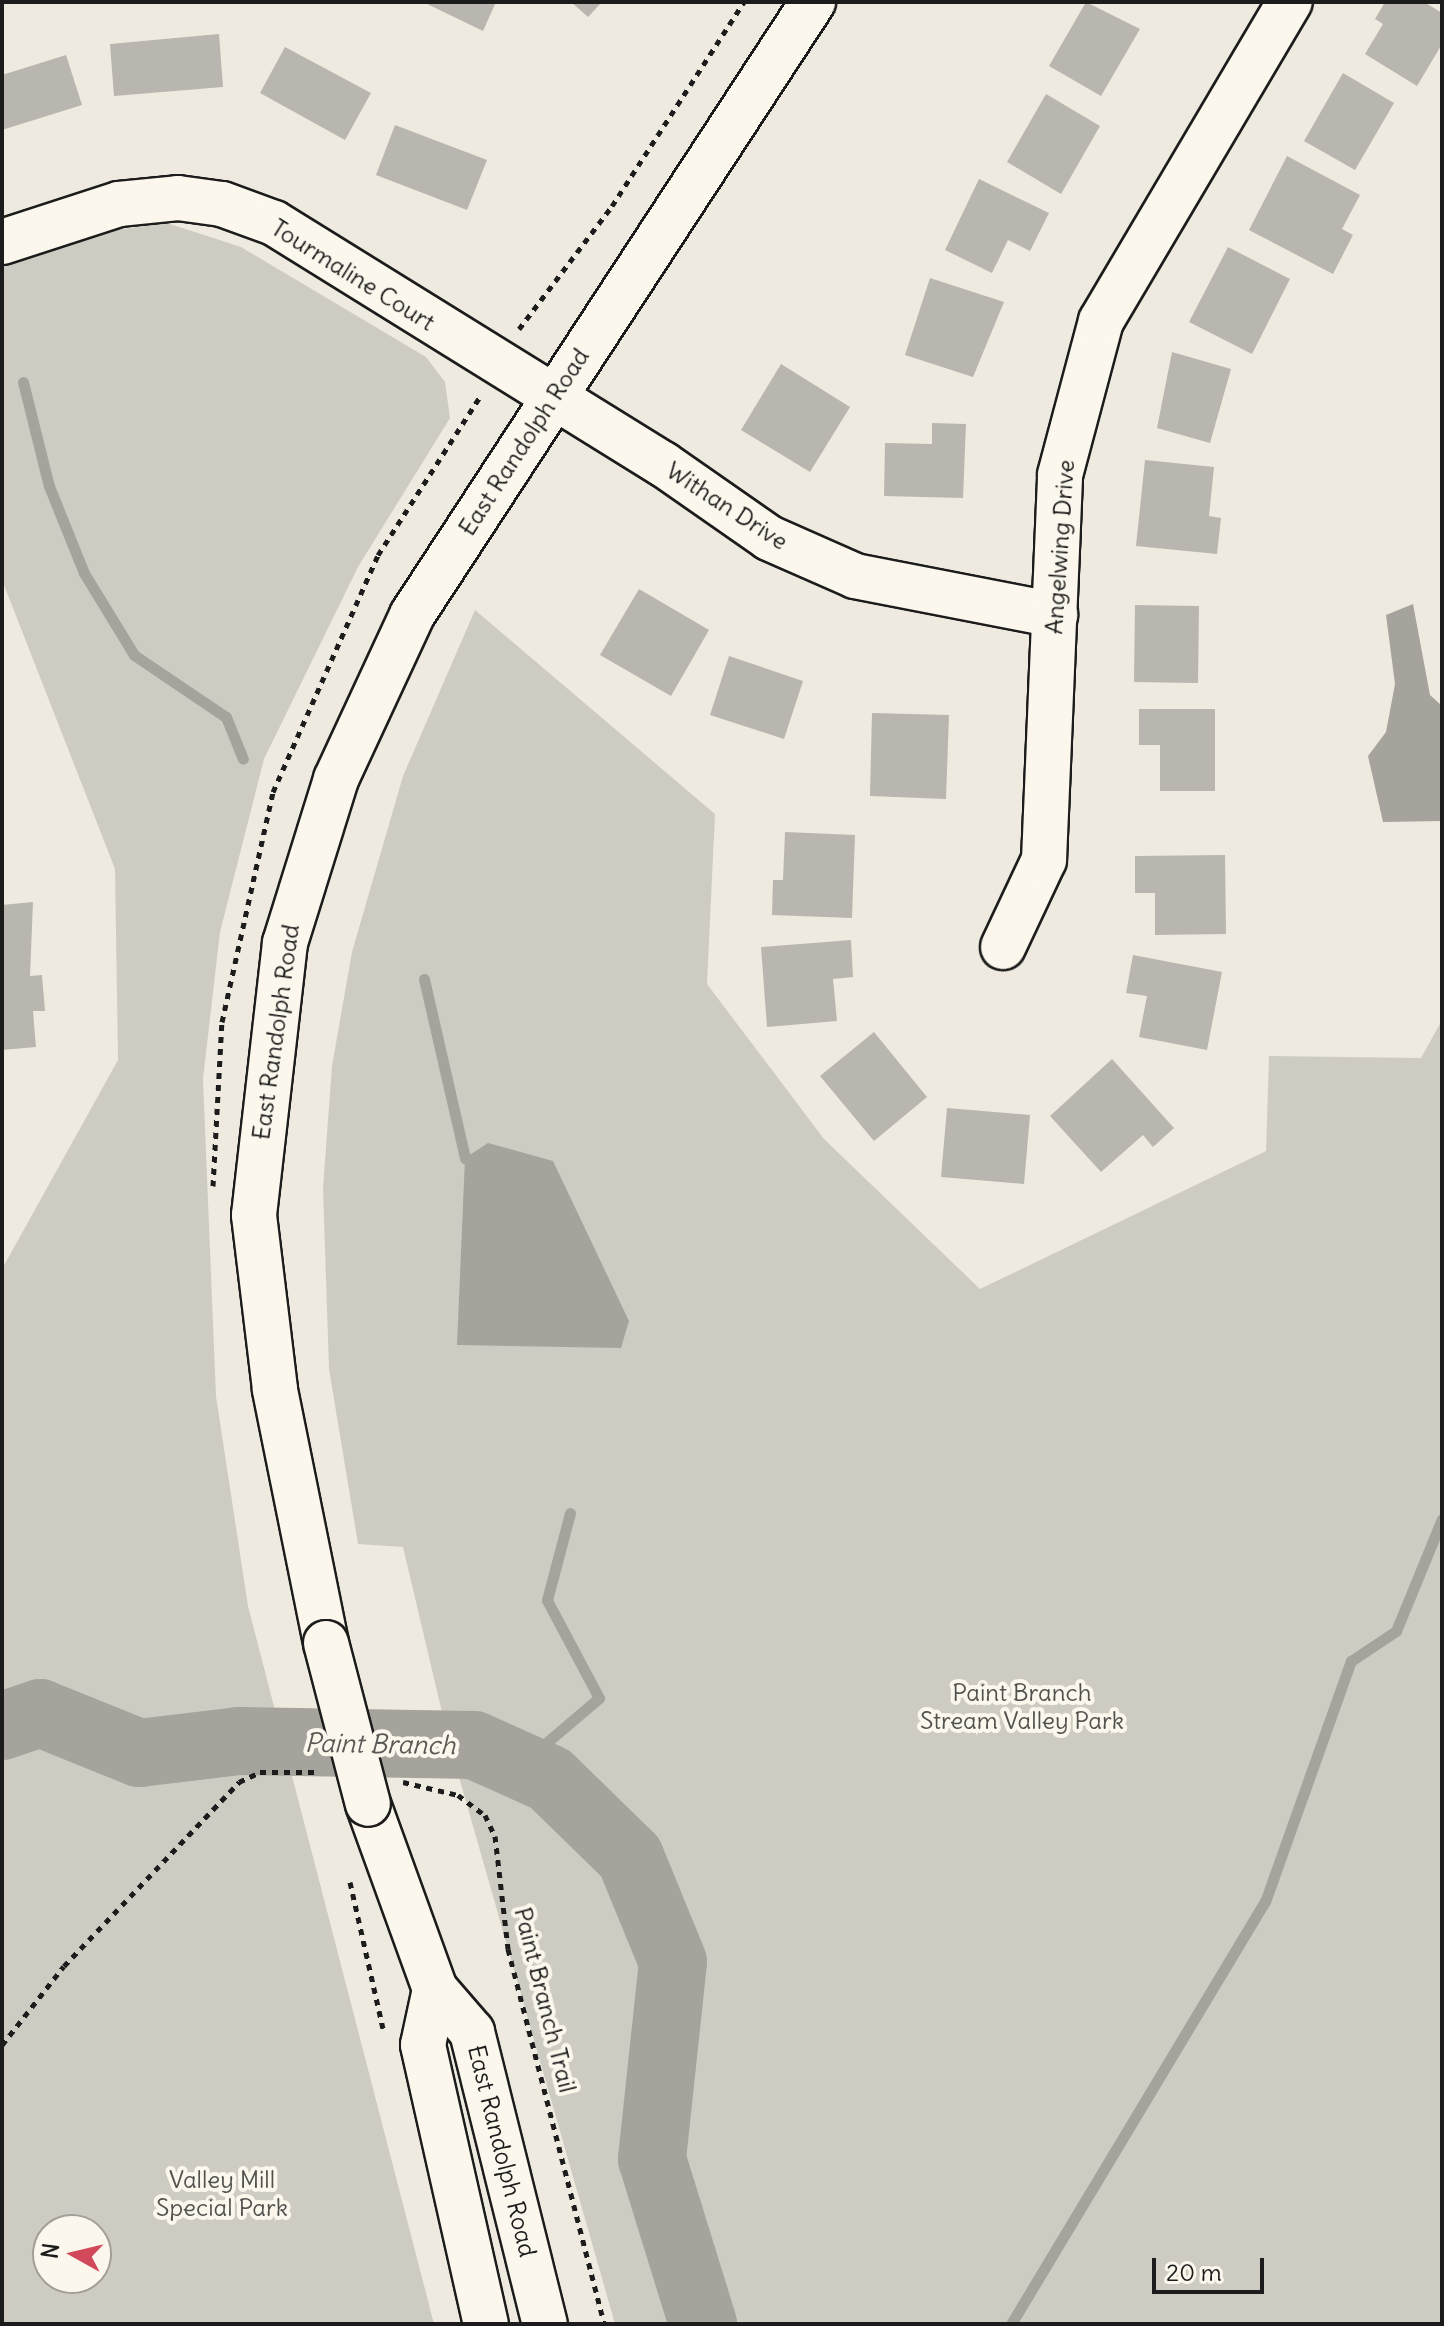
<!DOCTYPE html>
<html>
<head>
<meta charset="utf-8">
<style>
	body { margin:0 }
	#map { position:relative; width:1444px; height:2326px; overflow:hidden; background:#eeeadf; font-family:Delius,sans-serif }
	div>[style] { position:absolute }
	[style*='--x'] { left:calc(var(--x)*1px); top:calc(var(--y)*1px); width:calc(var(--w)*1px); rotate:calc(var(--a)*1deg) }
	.green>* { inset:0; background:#ceccc2 }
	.water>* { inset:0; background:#a6a39d }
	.stream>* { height:11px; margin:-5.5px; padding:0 5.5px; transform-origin:5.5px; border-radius:5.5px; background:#a6a39d }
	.river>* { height:68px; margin:-34px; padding:0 34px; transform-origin:34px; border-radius:34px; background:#a6a39d }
	.building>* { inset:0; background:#b9b6af }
	.path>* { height:5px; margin-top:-2.5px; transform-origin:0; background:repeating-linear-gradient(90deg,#1c1c1c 0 6px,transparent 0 12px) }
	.roads { filter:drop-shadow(2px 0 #1c1c1c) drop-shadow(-2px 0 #1c1c1c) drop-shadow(0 2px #1c1c1c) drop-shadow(0 -2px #1c1c1c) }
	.street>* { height:44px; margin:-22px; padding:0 22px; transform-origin:22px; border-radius:22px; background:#fbf7ec }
	.primary>* { height:44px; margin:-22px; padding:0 22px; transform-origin:22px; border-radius:22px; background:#fbf7ec }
	.bridges { filter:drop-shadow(2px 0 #1c1c1c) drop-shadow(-2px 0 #1c1c1c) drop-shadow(0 2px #1c1c1c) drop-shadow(0 -2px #1c1c1c) }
	.primary-bridge>* { height:44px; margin:-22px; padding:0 22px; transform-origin:22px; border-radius:22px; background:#fbf7ec }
	span { translate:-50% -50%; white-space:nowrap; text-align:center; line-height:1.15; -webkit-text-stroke:8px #fbf7ec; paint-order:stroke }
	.street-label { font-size:24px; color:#1c1c1c }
	.park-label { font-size:24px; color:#51514e }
	.water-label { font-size:26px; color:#5a5956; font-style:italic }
	.frame { position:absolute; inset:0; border:4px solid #1c1c1c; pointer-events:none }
	.north { position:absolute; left:32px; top:2214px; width:80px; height:80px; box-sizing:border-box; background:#fbf7ec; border:2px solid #a29f99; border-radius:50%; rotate:278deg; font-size:22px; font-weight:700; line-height:32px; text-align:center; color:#1c1c1c }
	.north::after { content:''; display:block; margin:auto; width:28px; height:36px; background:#d1495b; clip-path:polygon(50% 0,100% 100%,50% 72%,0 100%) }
	.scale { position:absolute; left:1152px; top:2258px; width:112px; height:36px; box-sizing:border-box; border:4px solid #1c1c1c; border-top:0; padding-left:10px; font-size:24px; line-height:28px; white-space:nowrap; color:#1c1c1c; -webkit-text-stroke:6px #fbf7ec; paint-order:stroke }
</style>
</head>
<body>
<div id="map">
	<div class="green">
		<div style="clip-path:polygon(evenodd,167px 223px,241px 247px,426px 357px,445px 382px,450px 418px,358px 567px,264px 759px,220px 932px,203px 1079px,216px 1396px,248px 1606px,434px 2324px,2px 2324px,2px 1269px,118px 1060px,115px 869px,2px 580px,2px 267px,79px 235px,167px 223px,48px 2230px,96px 2230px,96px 2278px,48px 2278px,48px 2230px)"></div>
		<div style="clip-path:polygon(475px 610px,715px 814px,707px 984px,824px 1139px,980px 1289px,1266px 1151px,1269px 1056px,1421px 1058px,1442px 1020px,1442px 2324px,615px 2324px,449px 1742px,403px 1547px,358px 1544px,329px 1369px,323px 1188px,332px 1066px,352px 952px,403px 776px)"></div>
	</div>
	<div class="water">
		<div style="clip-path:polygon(1413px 604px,1430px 695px,1442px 706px,1442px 821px,1383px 822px,1368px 756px,1386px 732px,1395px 684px,1386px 615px)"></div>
		<div style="clip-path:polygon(488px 1143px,553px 1161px,629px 1321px,621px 1348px,457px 1345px,465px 1158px)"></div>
	</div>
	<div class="stream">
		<div style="--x:23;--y:382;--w:107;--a:76"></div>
		<div style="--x:49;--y:486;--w:94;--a:68.1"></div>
		<div style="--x:84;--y:573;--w:96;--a:58.6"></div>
		<div style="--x:134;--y:655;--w:111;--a:34"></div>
		<div style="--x:226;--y:717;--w:45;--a:68"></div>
		<div style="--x:424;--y:979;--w:184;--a:77.1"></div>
		<div style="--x:519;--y:1766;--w:105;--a:-40.4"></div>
		<div style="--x:599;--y:1698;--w:111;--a:-118"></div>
		<div style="--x:547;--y:1600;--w:90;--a:-75.2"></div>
		<div style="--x:1011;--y:2324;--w:493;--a:-59"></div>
		<div style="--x:1265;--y:1902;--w:256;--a:-70.4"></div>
		<div style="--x:1351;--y:1661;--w:54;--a:-33.7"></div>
		<div style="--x:1396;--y:1631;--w:121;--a:-67.7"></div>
	</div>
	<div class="river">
		<div style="--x:2;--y:1726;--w:40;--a:-18.9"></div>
		<div style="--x:40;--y:1713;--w:107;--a:22"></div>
		<div style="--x:139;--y:1753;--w:101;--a:-6.8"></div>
		<div style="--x:239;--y:1741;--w:235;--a:1"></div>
		<div style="--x:474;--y:1745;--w:83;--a:24.1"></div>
		<div style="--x:550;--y:1779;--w:112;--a:44.3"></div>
		<div style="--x:630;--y:1857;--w:113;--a:67.7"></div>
		<div style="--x:673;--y:1962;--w:198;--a:96.1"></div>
		<div style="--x:652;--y:2159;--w:173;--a:72.8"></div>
	</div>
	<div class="building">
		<div style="clip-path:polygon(423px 2px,496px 2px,483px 31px)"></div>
		<div style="clip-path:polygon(571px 2px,602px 2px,588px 17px)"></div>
		<div style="clip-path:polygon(1086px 2px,1140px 29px,1101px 96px,1049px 66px)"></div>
		<div style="clip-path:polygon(1385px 2px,1424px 2px,1442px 13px,1442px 44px,1417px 86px,1365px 54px,1383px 24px,1375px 19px)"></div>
		<div style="clip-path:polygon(219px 34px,223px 87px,114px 96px,110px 44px)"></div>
		<div style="clip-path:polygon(285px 47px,371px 93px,345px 140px,260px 93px)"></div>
		<div style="clip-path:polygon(66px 55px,82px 105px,2px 130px,2px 75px)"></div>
		<div style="clip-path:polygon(1343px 73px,1394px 103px,1355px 170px,1304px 141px)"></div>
		<div style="clip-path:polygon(1046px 94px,1100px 126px,1061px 194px,1007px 162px)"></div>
		<div style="clip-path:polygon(395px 125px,487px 160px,467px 210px,376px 175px)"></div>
		<div style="clip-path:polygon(1287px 156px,1360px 195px,1342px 229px,1353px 235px,1333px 274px,1249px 230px)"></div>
		<div style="clip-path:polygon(979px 179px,1049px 213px,1030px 251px,1008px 240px,992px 273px,945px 250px)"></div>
		<div style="clip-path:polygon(1228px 247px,1290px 279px,1252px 354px,1189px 322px)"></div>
		<div style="clip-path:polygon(930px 278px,1004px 302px,973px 377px,905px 355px)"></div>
		<div style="clip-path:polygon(1172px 352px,1231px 369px,1210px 443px,1157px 428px)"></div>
		<div style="clip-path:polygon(781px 364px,850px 407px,810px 472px,741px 430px)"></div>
		<div style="clip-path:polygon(932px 423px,966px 424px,963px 498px,884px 496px,885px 443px,932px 444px)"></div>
		<div style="clip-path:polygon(1145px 460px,1214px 467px,1209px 516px,1221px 518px,1217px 554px,1136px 546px)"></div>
		<div style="clip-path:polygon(639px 589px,709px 630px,671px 696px,600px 655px)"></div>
		<div style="clip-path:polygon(1135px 605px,1199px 606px,1198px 683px,1134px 682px)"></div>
		<div style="clip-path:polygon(729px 656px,803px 681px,784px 739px,710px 715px)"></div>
		<div style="clip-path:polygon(1139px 709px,1215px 709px,1215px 791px,1160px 791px,1160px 745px,1139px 745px)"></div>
		<div style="clip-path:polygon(872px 713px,949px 715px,946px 799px,870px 796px)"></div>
		<div style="clip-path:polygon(785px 832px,855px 835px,852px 918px,772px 915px,773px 880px,783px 880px)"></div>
		<div style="clip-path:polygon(1225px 855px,1226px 934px,1155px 935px,1155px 893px,1135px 893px,1135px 856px)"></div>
		<div style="clip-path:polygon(33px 902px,30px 976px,42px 975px,45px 1011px,33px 1011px,36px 1047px,2px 1050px,2px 905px)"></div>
		<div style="clip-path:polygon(851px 940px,853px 977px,833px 979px,837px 1021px,767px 1027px,761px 947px)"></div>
		<div style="clip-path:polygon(1133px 955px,1222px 972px,1207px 1050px,1139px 1037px,1147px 996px,1126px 993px)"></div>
		<div style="clip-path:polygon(874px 1032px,927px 1097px,874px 1141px,820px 1076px)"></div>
		<div style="clip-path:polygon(1112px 1059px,1174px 1128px,1153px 1147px,1143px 1135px,1101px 1172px,1050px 1116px)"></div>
		<div style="clip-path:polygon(947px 1108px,1030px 1115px,1024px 1184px,941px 1177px)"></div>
	</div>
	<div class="path">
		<div style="--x:519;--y:329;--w:154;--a:-52.9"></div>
		<div style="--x:612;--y:206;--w:243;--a:-57.1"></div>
		<div style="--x:213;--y:1186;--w:164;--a:-86.9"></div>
		<div style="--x:222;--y:1022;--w:236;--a:-77.5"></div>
		<div style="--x:273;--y:792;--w:259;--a:-66.1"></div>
		<div style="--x:378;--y:555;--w:188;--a:-57.2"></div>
		<div style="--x:403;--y:1782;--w:57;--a:13.3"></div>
		<div style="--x:458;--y:1795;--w:34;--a:37"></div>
		<div style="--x:485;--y:1815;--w:23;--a:65"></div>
		<div style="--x:495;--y:1836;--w:114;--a:83.4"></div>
		<div style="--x:508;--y:1949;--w:387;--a:75.6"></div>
		<div style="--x:350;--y:1882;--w:150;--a:77.3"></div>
		<div style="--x:2;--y:2045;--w:100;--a:-51.9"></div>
		<div style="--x:64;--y:1966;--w:254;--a:-46.4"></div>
		<div style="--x:239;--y:1782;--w:23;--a:-25"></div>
		<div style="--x:260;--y:1772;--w:58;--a:0"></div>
	</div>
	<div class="roads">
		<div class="street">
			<div style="--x:2;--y:242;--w:123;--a:-18"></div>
			<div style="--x:119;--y:204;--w:59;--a:-5.8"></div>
			<div style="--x:178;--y:198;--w:44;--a:7.8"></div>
			<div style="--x:222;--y:204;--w:55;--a:20.1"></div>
			<div style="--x:274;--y:223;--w:458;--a:31.8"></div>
			<div style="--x:663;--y:464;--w:129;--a:34.9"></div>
			<div style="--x:769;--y:538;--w:94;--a:23.8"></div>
			<div style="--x:855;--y:576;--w:204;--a:11"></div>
			<div style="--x:1003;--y:947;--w:96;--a:-64.8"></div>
			<div style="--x:1044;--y:860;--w:385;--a:-87.6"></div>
			<div style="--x:1060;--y:475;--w:159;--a:-75.1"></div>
			<div style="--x:1101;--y:321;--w:371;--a:-59.4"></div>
		</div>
		<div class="primary">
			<div style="--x:326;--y:1643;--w:259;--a:-101.4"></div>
			<div style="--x:275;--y:1389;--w:175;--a:-96.9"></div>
			<div style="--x:254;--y:1215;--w:274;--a:-83.5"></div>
			<div style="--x:285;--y:943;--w:172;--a:-72.7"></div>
			<div style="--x:336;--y:779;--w:181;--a:-65.1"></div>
			<div style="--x:412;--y:615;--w:733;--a:-56.81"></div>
			<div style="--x:368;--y:1804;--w:197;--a:70.1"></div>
			<div style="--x:435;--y:1989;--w:57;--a:49.3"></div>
			<div style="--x:472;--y:2032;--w:301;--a:76"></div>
			<div style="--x:435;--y:1989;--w:57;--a:102.1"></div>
			<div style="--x:423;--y:2045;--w:286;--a:77.3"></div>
		</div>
	</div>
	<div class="bridges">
		<div class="primary-bridge">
			<div style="--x:326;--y:1643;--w:166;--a:75.4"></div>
		</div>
	</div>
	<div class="street-label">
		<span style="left:353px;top:275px;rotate:32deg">Tourmaline Court</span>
		<span style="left:524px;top:442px;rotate:-57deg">East Randolph Road</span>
		<span style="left:727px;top:506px;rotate:33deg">Withan Drive</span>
		<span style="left:1060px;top:547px;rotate:-86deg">Angelwing Drive</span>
		<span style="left:276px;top:1032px;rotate:-82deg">East Randolph Road</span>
		<span style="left:545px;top:2000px;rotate:76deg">Paint Branch Trail</span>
		<span style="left:502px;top:2151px;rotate:76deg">East Randolph Road</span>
	</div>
	<div class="park-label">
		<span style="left:1022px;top:1707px">Paint Branch<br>Stream Valley Park</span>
		<span style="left:222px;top:2194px">Valley Mill<br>Special Park</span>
	</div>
	<div class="water-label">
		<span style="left:380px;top:1744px;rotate:1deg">Paint Branch</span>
	</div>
	<div class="frame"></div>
	<div class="north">N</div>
	<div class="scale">20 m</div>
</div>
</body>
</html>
